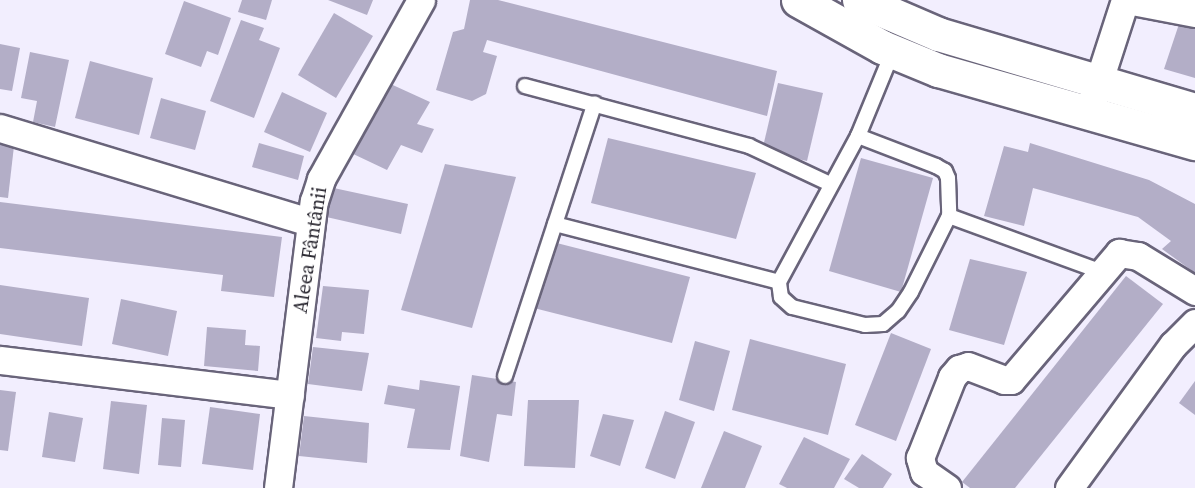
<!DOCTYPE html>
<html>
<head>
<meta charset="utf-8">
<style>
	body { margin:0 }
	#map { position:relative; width:1195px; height:488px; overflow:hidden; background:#f2eefe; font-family:"Source Serif 4",serif }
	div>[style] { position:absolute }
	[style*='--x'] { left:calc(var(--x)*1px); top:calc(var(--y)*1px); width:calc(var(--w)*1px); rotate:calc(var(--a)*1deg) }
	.building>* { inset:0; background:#b3aec7 }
	.roads { filter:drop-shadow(2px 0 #69647a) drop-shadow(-2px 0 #69647a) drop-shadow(0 2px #69647a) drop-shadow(0 -2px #69647a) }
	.lane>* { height:14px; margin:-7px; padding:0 7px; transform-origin:7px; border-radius:7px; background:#fff }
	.street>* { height:27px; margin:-13.5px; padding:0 13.5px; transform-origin:13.5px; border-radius:13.5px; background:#fff }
	.primary>* { height:33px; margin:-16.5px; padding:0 16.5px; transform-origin:16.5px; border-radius:16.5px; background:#fff }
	span { translate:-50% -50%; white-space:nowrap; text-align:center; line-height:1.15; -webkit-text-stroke:4.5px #fff; paint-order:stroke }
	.street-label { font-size:20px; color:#28262f }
</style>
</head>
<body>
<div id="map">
	<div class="building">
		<div style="clip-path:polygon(242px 0,272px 0,266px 20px,238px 12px)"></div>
		<div style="clip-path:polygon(328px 0,373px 0,367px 15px)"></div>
		<div style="clip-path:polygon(470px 0,498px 0,777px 71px,767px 116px,487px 40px,483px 52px,497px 56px,486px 94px,472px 101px,436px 90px,453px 32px,464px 29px)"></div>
		<div style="clip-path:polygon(184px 1px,231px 18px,218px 55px,207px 51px,201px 67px,165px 54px)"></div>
		<div style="clip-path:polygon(334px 13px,373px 36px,336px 98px,298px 75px)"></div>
		<div style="clip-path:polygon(1181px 18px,1195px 22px,1195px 78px,1164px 69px)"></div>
		<div style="clip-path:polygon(241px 20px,264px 28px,259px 40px,280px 48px,254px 118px,210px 101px)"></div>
		<div style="clip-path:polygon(0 44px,20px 48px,12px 91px,0 89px)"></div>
		<div style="clip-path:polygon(30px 52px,69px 60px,55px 127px,33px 122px,37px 101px,21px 98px)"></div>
		<div style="clip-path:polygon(90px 61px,153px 78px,139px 135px,75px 118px)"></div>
		<div style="clip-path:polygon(384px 81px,430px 102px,417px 124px,434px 129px,422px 153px,401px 145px,387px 170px,349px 152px)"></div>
		<div style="clip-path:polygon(778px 83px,823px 93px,807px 161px,762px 151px)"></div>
		<div style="clip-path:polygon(282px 92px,327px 113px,310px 152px,264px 132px)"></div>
		<div style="clip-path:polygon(161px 98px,206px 111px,195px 150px,150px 138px)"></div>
		<div style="clip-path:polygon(608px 138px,756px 173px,736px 239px,591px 203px)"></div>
		<div style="clip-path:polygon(259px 143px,304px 156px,298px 180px,252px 167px)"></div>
		<div style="clip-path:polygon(1030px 143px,1149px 180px,1195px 204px,1195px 273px,1162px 249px,1171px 241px,1138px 217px,1033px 188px,1024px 226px,984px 216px,1004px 146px,1028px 152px)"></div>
		<div style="clip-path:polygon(0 144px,14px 146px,8px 198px,0 197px)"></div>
		<div style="clip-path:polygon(861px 158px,933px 178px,901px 292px,829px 271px)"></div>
		<div style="clip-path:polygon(445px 164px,516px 177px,472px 328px,401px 310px)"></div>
		<div style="clip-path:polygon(329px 187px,408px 204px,401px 234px,322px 216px)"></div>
		<div style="clip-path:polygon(0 202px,282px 237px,274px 297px,221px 291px,223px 275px,0 248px)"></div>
		<div style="clip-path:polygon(541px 239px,690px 277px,672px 343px,522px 305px)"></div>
		<div style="clip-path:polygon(970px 259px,1027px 272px,1004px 345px,949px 330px)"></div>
		<div style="clip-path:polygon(1126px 276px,1163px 304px,1015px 488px,970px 488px,962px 482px)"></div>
		<div style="clip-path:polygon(0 285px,89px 298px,82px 346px,0 334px)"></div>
		<div style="clip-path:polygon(323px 286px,369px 290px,364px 334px,342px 332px,341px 341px,316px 338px)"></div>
		<div style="clip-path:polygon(121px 299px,177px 311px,168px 356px,112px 344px)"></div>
		<div style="clip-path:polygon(207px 327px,246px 330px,245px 345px,260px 346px,258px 371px,204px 366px)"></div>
		<div style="clip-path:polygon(891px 333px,931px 349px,896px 441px,855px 425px)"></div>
		<div style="clip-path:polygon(750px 339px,846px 364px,828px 435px,732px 410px)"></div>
		<div style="clip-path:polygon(695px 341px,730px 351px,714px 411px,679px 400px)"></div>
		<div style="clip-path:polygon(313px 347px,369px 353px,362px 391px,308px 384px)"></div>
		<div style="clip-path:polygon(472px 375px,516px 382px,512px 416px,497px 414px,489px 462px,460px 456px)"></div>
		<div style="clip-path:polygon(420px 380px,460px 386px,450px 450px,407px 448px,415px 409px,384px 404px,388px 385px,419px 390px)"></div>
		<div style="clip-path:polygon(1195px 381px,1195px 415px,1179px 403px)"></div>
		<div style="clip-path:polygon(0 390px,16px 392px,8px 451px,0 450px)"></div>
		<div style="clip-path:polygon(528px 400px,579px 400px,575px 468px,524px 466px)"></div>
		<div style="clip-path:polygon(111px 401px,147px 405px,139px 474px,103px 469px)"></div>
		<div style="clip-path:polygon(210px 407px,260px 414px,253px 470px,202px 464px)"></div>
		<div style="clip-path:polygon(665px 411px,695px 422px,675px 479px,645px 468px)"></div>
		<div style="clip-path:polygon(49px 412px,83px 418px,75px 462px,42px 457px)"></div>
		<div style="clip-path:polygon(603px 414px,634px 420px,620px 466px,590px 456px)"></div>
		<div style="clip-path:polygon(304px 416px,369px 423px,367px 463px,299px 456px)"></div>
		<div style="clip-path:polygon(162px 418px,185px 420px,181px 467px,158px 465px)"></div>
		<div style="clip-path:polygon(724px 431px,762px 446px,745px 488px,701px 488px)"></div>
		<div style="clip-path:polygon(804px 437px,850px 459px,834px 488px,787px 488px,779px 484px)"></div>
		<div style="clip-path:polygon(862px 454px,892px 474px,883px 488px,859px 488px,844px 479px)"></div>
	</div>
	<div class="roads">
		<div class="lane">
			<div style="--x:525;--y:86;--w:232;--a:15"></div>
			<div style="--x:749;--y:146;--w:89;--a:25.1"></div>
			<div style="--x:858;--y:136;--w:84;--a:21"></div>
			<div style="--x:936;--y:166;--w:10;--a:29"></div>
			<div style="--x:945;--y:171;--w:8;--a:67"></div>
			<div style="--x:948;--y:178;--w:38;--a:88"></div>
			<div style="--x:949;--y:216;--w:85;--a:116.6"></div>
			<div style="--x:911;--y:292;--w:23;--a:124"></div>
			<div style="--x:898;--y:311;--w:20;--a:139"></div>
			<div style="--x:883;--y:324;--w:18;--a:177"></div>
			<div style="--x:865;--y:325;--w:75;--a:-166.1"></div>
			<div style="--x:792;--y:307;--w:15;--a:-138"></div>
			<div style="--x:781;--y:297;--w:15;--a:-98"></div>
			<div style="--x:779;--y:282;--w:166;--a:-61.6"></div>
			<div style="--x:858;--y:136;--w:92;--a:-67.6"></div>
			<div style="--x:949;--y:216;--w:163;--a:20.1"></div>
			<div style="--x:555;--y:224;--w:231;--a:14.5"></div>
			<div style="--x:505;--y:376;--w:287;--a:-71.8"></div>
		</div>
		<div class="street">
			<div style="--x:1127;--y:0;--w:69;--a:10.8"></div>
			<div style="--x:1093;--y:99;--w:104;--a:-72.1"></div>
			<div style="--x:0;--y:128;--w:324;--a:16.9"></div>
			<div style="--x:0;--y:360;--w:292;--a:6.9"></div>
			<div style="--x:278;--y:488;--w:289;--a:-82.9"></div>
			<div style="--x:314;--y:201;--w:23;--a:-72"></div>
			<div style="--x:321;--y:179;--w:205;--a:-60.8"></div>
			<div style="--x:947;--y:488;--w:28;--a:-145"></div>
			<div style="--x:924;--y:472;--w:15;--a:-106"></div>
			<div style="--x:920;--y:458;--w:87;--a:-68.4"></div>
			<div style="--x:952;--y:377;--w:11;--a:-49"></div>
			<div style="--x:959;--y:369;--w:9;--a:-18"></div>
			<div style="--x:968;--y:366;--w:39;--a:21"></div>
			<div style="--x:1004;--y:380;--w:7;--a:0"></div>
			<div style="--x:1011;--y:380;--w:167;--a:-49.6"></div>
			<div style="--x:1119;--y:253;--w:19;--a:9"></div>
			<div style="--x:1138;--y:256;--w:67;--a:31.6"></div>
			<div style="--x:1069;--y:488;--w:177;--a:-54"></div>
			<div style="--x:1173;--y:345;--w:31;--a:-45"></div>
		</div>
		<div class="primary">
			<div style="--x:798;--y:0;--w:96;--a:29.2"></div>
			<div style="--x:882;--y:47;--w:61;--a:22.3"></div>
			<div style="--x:938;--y:70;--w:267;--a:15.9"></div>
			<div style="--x:859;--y:0;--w:86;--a:23.3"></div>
			<div style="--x:938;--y:34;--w:268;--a:16.5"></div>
		</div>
	</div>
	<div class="street-label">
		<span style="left:310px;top:250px;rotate:-81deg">Aleea Fântânii</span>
	</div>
</div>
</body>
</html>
